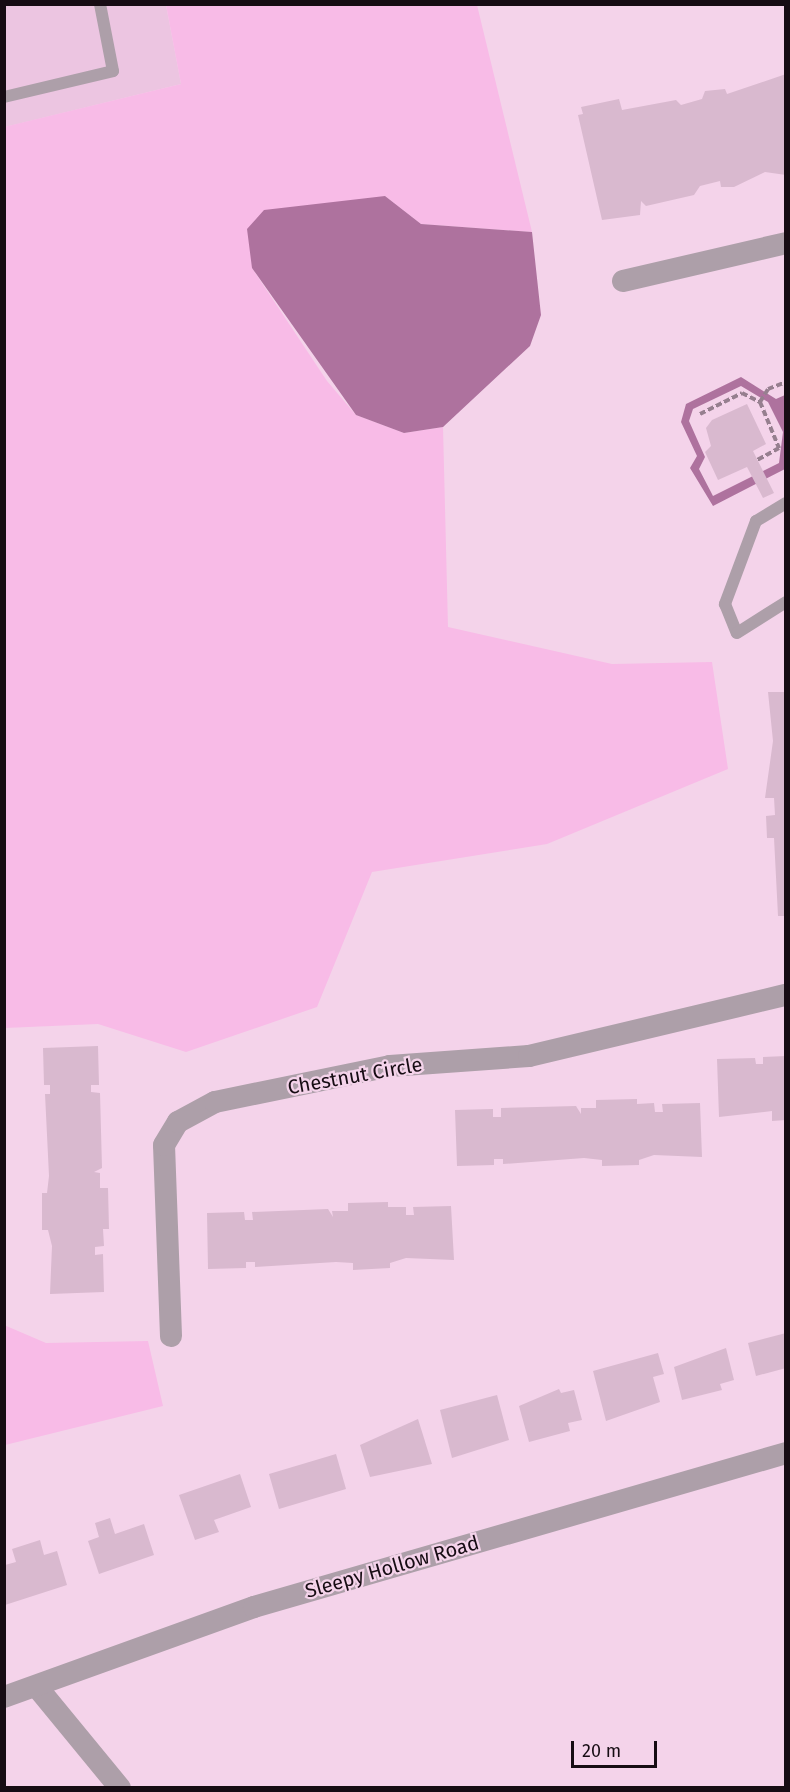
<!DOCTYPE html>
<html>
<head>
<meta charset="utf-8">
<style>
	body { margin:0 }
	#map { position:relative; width:790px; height:1792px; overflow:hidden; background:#f4d3ea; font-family:"Fira Sans",sans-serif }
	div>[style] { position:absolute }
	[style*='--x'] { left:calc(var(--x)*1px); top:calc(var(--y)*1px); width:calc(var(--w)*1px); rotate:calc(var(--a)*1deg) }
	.built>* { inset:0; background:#ecc5e1 }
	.green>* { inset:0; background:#f8bbe7 }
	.water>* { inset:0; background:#ae729e }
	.building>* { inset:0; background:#d9b9cf }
	.path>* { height:4px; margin-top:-2px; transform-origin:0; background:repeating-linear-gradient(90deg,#967f8f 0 6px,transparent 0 9px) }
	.lane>* { height:12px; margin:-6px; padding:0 6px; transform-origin:6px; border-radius:6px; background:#ad9fa9 }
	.street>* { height:22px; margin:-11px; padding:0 11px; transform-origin:11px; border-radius:11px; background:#ad9fa9 }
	span { translate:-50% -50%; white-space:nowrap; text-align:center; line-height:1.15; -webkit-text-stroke:4.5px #f4d3ea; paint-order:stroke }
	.street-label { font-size:20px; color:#160c13 }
	.frame { position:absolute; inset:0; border:6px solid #160c13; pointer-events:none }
	.scale { position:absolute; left:571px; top:1741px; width:86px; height:27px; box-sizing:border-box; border:3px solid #160c13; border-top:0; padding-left:8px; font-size:18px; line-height:21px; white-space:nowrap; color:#160c13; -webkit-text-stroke:4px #f4d3ea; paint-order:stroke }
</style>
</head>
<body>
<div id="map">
	<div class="built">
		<div style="clip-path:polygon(4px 5px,166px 5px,181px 84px,5px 127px)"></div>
	</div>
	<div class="green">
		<div style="clip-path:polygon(166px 5px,477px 5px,532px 232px,421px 224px,385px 196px,252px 268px,327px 381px,356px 415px,404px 433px,443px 427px,448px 627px,612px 664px,712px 662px,728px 769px,547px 844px,372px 872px,317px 1007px,186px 1052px,98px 1024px,5px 1028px,4px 127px,181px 84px)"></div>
		<div style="clip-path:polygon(4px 1325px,46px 1343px,148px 1341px,163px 1406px,5px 1445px)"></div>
	</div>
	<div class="water">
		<div style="clip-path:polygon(385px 196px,421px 224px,532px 232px,541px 315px,530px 346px,443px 427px,404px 433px,356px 415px,252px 268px,247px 229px,264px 210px)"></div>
		<div style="clip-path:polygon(evenodd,741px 377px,776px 399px,785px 395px,785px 469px,713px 506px,690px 468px,697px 456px,681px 422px,686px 404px,741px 377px,741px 386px,768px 402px,783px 432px,779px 463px,713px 496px,699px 469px,705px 457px,689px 421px,693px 409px,741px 386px)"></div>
	</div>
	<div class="building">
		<div style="clip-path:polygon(786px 74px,786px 175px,765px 172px,734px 187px,721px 187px,720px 181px,700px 186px,694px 195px,646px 206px,641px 201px,640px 215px,602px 220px,578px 115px,583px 114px,581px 107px,619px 99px,622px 110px,676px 100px,681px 105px,702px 99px,705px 91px,725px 89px,727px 94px)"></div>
		<div style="clip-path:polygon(747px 404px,766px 444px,753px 451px,774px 493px,763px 498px,747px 467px,718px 480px,705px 452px,711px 446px,706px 428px,712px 420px)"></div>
		<div style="clip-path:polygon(768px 692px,786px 692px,786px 916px,778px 916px,774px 838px,767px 838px,766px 816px,775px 815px,774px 798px,765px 798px,773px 741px)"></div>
		<div style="clip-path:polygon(98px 1046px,99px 1085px,91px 1085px,91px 1092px,100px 1093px,102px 1168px,94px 1172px,100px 1173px,100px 1188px,108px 1188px,109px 1229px,103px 1229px,104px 1246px,95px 1247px,95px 1255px,103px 1254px,104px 1292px,50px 1294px,52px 1246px,48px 1230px,42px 1230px,42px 1193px,47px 1193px,49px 1176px,45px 1094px,50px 1094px,50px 1085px,44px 1085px,43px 1048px)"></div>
		<div style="clip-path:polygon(786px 1056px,786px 1120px,772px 1121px,772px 1111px,719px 1117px,717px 1059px,755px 1058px,756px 1064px,763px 1064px,763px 1057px)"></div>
		<div style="clip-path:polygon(637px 1099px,637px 1104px,654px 1103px,655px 1112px,663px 1112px,662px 1104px,700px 1103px,702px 1157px,654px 1155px,639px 1160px,639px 1165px,602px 1166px,602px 1160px,584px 1158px,503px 1164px,503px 1159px,494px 1159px,494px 1165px,457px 1166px,455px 1110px,493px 1109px,493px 1117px,501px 1117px,501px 1108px,576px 1106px,581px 1114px,581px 1108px,596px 1108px,596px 1100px)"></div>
		<div style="clip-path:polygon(388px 1202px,388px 1207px,406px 1207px,406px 1215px,414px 1215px,413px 1207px,451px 1206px,454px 1260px,406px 1258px,390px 1263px,390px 1268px,353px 1270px,353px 1263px,336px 1262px,255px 1267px,255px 1262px,246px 1262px,246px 1268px,208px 1269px,207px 1213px,244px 1212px,245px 1220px,253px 1220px,252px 1212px,328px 1209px,333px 1217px,332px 1211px,348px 1211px,348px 1203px)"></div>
		<div style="clip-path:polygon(786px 1333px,786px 1368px,756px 1376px,748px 1343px)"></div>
		<div style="clip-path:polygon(726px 1348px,734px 1380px,720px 1384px,722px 1390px,682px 1400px,674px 1367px)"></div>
		<div style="clip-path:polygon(658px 1353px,664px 1374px,653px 1377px,660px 1402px,606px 1421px,593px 1371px)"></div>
		<div style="clip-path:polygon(559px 1389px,561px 1393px,574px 1390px,582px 1420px,568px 1423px,570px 1431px,529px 1442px,519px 1406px)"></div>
		<div style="clip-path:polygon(497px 1395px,509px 1440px,452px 1458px,440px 1410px)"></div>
		<div style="clip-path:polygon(418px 1419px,432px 1464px,370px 1477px,360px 1445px)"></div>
		<div style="clip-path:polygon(336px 1454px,346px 1489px,279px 1509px,269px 1474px)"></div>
		<div style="clip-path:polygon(240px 1474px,251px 1507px,214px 1520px,219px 1532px,195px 1540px,179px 1495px)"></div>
		<div style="clip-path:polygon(110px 1518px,115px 1534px,144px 1524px,154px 1555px,99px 1574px,88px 1541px,99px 1537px,95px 1523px)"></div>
		<div style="clip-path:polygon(40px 1540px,44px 1555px,57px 1551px,67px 1585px,5px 1605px,5px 1565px,16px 1562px,12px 1549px)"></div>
	</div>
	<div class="path">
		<div style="--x:760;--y:402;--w:15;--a:-58"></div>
		<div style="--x:768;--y:389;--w:19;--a:-21"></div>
		<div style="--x:700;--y:414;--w:47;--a:-26.6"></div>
		<div style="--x:742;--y:393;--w:20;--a:27"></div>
		<div style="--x:760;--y:402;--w:50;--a:67.6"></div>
		<div style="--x:779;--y:448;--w:25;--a:151"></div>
	</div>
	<div class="lane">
		<div style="--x:4;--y:97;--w:112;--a:-13.4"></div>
		<div style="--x:113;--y:71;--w:68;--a:-101"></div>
		<div style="--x:786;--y:503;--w:35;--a:149"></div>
		<div style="--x:756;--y:521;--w:89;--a:110.5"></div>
		<div style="--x:725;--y:604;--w:31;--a:68"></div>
		<div style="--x:737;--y:633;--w:58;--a:-32.3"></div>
	</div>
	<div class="street">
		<div style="--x:623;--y:281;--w:167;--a:-13.1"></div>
		<div style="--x:171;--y:1336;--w:191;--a:-92.1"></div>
		<div style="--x:164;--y:1145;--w:27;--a:-59"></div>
		<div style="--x:178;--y:1122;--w:42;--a:-28.4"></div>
		<div style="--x:215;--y:1102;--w:179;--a:-11.6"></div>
		<div style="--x:390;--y:1066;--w:139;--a:-4.1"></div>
		<div style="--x:529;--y:1056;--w:264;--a:-13.4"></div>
		<div style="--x:37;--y:1687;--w:131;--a:50.6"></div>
		<div style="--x:4;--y:1697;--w:266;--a:-19.8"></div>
		<div style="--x:254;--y:1607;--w:554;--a:-16.14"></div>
	</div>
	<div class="street-label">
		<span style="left:355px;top:1076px;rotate:-10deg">Chestnut Circle</span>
		<span style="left:392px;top:1567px;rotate:-16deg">Sleepy Hollow Road</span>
	</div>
	<div class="frame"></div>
	<div class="scale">20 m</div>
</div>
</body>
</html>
